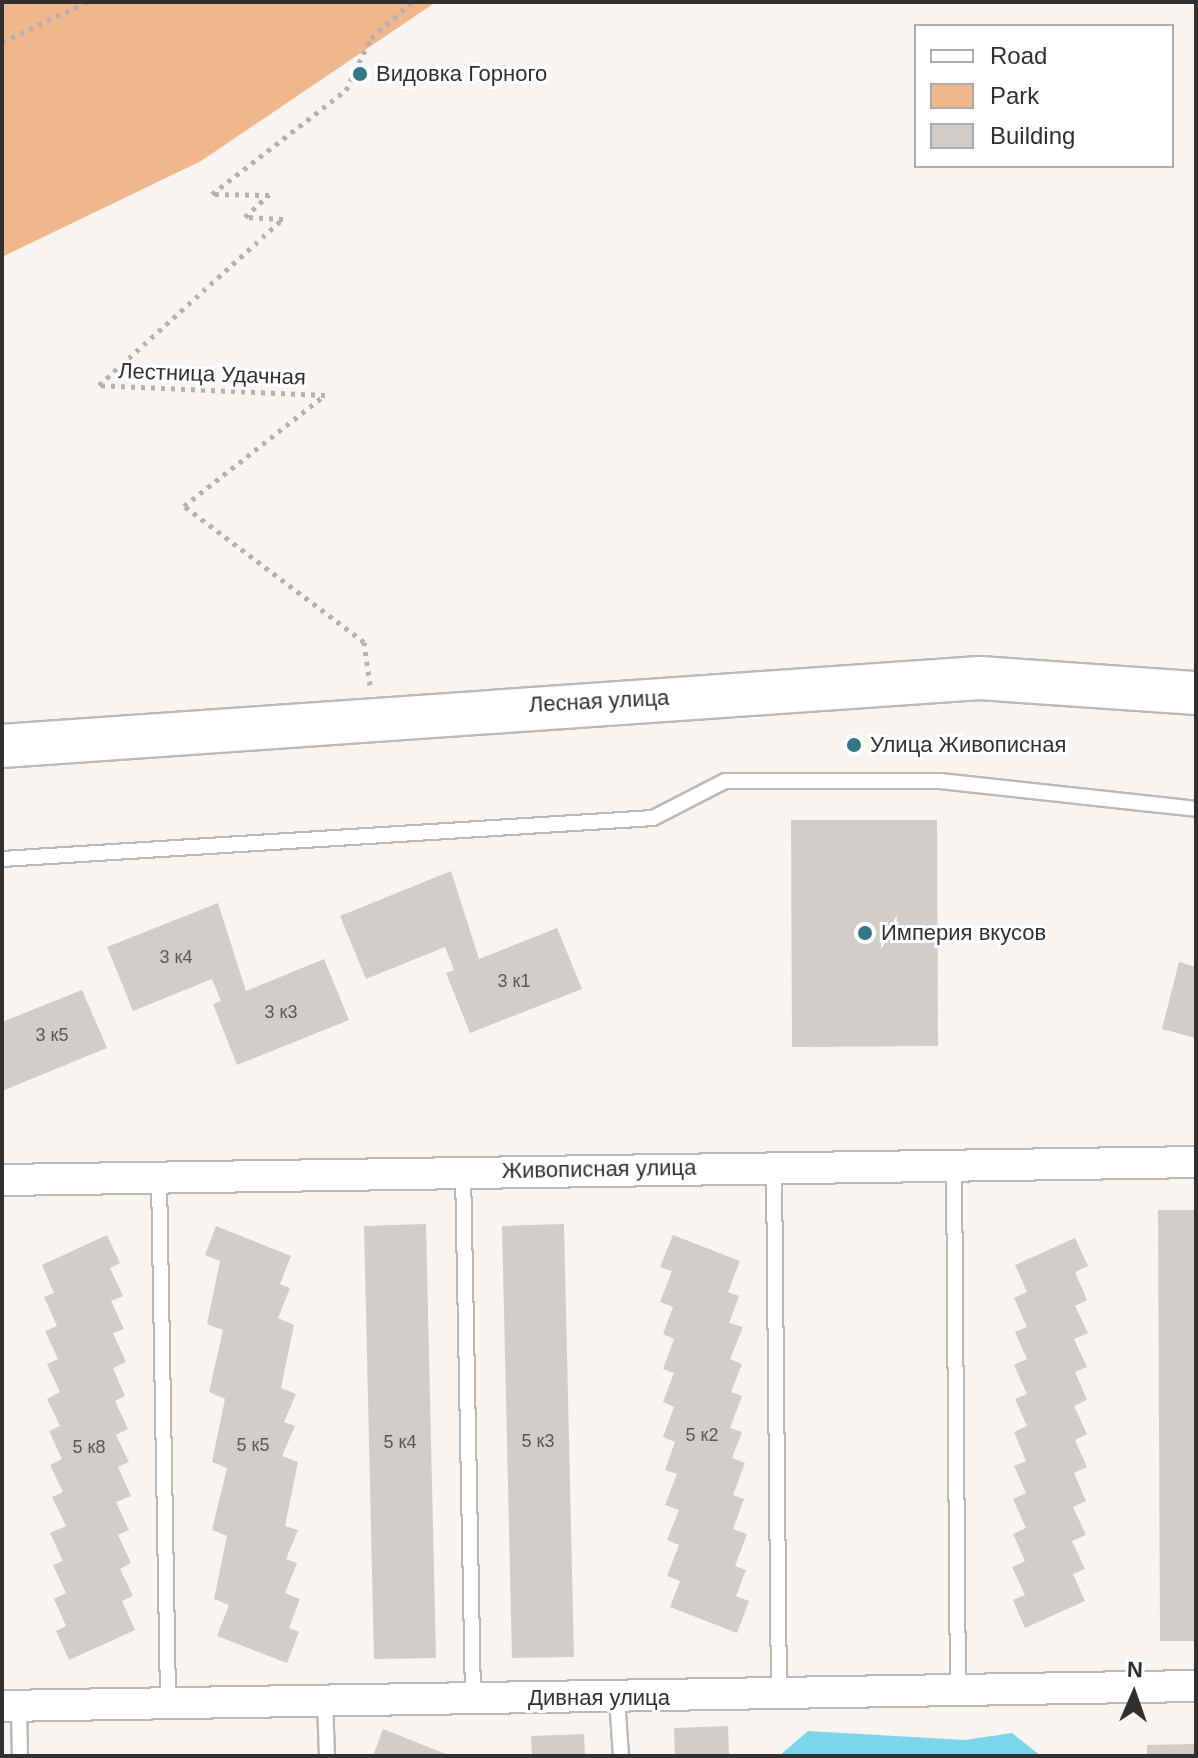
<!DOCTYPE html>
<html>
<head>
<meta charset="utf-8">
<style>
	body { margin:0 }
	#map { position:relative; width:1198px; height:1758px; overflow:hidden; background:#f8f4f1; font-family:Helvetica,sans-serif }
	div>[style] { position:absolute }
	[style*='--x'] { left:calc(var(--x)*1px); top:calc(var(--y)*1px); width:calc(var(--w)*1px); rotate:calc(var(--a)*1deg) }
	.green>* { inset:0; background:#f0b68c }
	.water>* { inset:0; background:#7dd5e9 }
	.building>* { inset:0; background:#d1cdca }
	.path>* { height:5px; margin-top:-2.5px; transform-origin:0; background:repeating-linear-gradient(90deg,#b4b1ae 0 4px,transparent 0 10px) }
	.roads { filter:drop-shadow(2px 0 #bcb8b5) drop-shadow(-2px 0 #bcb8b5) drop-shadow(0 2px #bcb8b5) drop-shadow(0 -2px #bcb8b5) }
	.lane>* { height:14px; margin:-7px; padding:0 7px; transform-origin:7px; border-radius:7px; background:#fff }
	.street>* { height:30px; margin:-15px; padding:0 15px; transform-origin:15px; border-radius:15px; background:#fff }
	.secondary>* { height:42px; margin:-21px; padding:0 21px; transform-origin:21px; border-radius:21px; background:#fff }
	.dots>* { width:22px; height:22px; translate:-50% -50%; box-sizing:border-box; border:4px solid #fff; border-radius:50% }
	span { translate:-50% -50%; white-space:nowrap; text-align:center; line-height:1.15; -webkit-text-stroke:6px #fff; paint-order:stroke }
	.number-label { font-size:18px; color:#5a5756 }
	.number-label span { -webkit-text-stroke-width:0 }
	.poi-label { font-size:22px; color:#32302f }
	.left { translate:0 -50%; text-align:left }
	.street-label { font-size:22px; color:#32302f }
	.frame { position:absolute; inset:0; border:4px solid #32302f; pointer-events:none }
	.legend { position:absolute; left:914px; top:24px; width:260px; height:144px; box-sizing:border-box; background:#fff; border:2px solid #adacac; margin:0; padding:10px 14px; list-style:none; font-size:24px; color:#32302f }
	.legend li { display:flex; align-items:center; gap:16px; height:40px }
	.legend b { width:40px; border:2px solid #adacac }
	.north { position:absolute; left:1094px; top:1654px; width:80px; height:80px; -webkit-text-stroke:6px #fff; paint-order:stroke; rotate:2deg; font-size:22px; font-weight:700; line-height:32px; text-align:center; color:#32302f }
	.north::after { content:''; display:block; margin:auto; width:28px; height:36px; background:#32302f; clip-path:polygon(50% 0,100% 100%,50% 72%,0 100%) }
</style>
</head>
<body>
<div id="map">
	<div class="green">
		<div style="clip-path:polygon(2px 2px,436px 2px,201px 161px,2px 257px)"></div>
	</div>
	<div class="water">
		<div style="clip-path:polygon(808px 1731px,965px 1740px,1012px 1733px,1041px 1756px,779px 1756px)"></div>
	</div>
	<div class="building">
		<div style="clip-path:polygon(791px 820px,937px 820px,938px 1046px,792px 1047px)"></div>
		<div style="clip-path:polygon(451px 871px,479px 959px,557px 928px,582px 989px,470px 1033px,446px 973px,454px 970px,445px 947px,366px 979px,340px 916px)"></div>
		<div style="clip-path:polygon(218px 903px,246px 991px,324px 959px,349px 1020px,237px 1065px,213px 1004px,221px 1001px,212px 979px,133px 1011px,107px 947px)"></div>
		<div style="clip-path:polygon(1179px 962px,1196px 967px,1196px 1038px,1162px 1029px)"></div>
		<div style="clip-path:polygon(82px 990px,107px 1048px,2px 1091px,2px 1022px)"></div>
		<div style="clip-path:polygon(1158px 1210px,1196px 1210px,1196px 1641px,1160px 1641px)"></div>
		<div style="clip-path:polygon(426px 1224px,436px 1658px,374px 1659px,364px 1226px)"></div>
		<div style="clip-path:polygon(564px 1224px,574px 1657px,512px 1658px,502px 1226px)"></div>
		<div style="clip-path:polygon(216px 1226px,291px 1256px,280px 1284px,290px 1288px,278px 1318px,294px 1325px,281px 1388px,296px 1394px,284px 1422px,295px 1426px,282px 1456px,298px 1462px,285px 1526px,298px 1530px,286px 1559px,297px 1563px,285px 1593px,300px 1599px,289px 1628px,299px 1632px,287px 1663px,217px 1636px,229px 1605px,214px 1599px,227px 1536px,212px 1530px,227px 1468px,212px 1462px,225px 1399px,209px 1392px,223px 1330px,207px 1324px,220px 1261px,205px 1255px)"></div>
		<div style="clip-path:polygon(107px 1235px,120px 1263px,110px 1268px,123px 1296px,111px 1301px,124px 1329px,113px 1333px,126px 1362px,113px 1368px,125px 1396px,115px 1401px,128px 1429px,116px 1435px,129px 1462px,118px 1467px,131px 1496px,116px 1502px,129px 1530px,118px 1535px,131px 1563px,120px 1569px,133px 1596px,122px 1601px,135px 1630px,69px 1660px,56px 1631px,66px 1626px,54px 1599px,66px 1593px,53px 1565px,63px 1561px,50px 1533px,66px 1526px,52px 1497px,63px 1492px,50px 1465px,62px 1459px,49px 1431px,60px 1426px,47px 1399px,60px 1392px,47px 1364px,58px 1359px,45px 1331px,57px 1326px,44px 1297px,54px 1293px,42px 1265px)"></div>
		<div style="clip-path:polygon(673px 1235px,740px 1261px,728px 1292px,739px 1296px,729px 1323px,743px 1327px,730px 1359px,742px 1364px,731px 1392px,742px 1396px,730px 1428px,742px 1432px,732px 1458px,745px 1463px,733px 1495px,744px 1499px,733px 1529px,747px 1534px,735px 1566px,746px 1570px,736px 1596px,749px 1601px,737px 1633px,670px 1607px,680px 1581px,667px 1576px,679px 1545px,667px 1540px,679px 1510px,665px 1505px,677px 1474px,665px 1470px,675px 1442px,663px 1437px,674px 1407px,663px 1402px,674px 1373px,663px 1369px,674px 1339px,663px 1334px,673px 1307px,660px 1302px,672px 1271px,660px 1267px)"></div>
		<div style="clip-path:polygon(1075px 1238px,1088px 1266px,1075px 1272px,1087px 1300px,1075px 1306px,1088px 1333px,1074px 1339px,1087px 1367px,1075px 1372px,1087px 1400px,1074px 1406px,1087px 1434px,1075px 1440px,1087px 1467px,1074px 1473px,1086px 1501px,1073px 1507px,1086px 1535px,1072px 1541px,1085px 1569px,1073px 1574px,1085px 1601px,1025px 1628px,1013px 1600px,1025px 1595px,1012px 1567px,1025px 1561px,1013px 1534px,1026px 1528px,1013px 1499px,1026px 1493px,1014px 1466px,1026px 1461px,1014px 1432px,1027px 1426px,1015px 1399px,1027px 1394px,1014px 1365px,1027px 1359px,1015px 1332px,1027px 1327px,1014px 1298px,1027px 1292px,1015px 1265px)"></div>
		<div style="clip-path:polygon(728px 1726px,729px 1756px,675px 1756px,674px 1728px)"></div>
		<div style="clip-path:polygon(383px 1729px,451px 1756px,373px 1756px)"></div>
		<div style="clip-path:polygon(584px 1734px,585px 1756px,532px 1756px,531px 1736px)"></div>
		<div style="clip-path:polygon(1196px 1744px,1196px 1756px,1147px 1756px,1147px 1745px)"></div>
	</div>
	<div class="path">
		<div style="--x:2;--y:42;--w:94;--a:-25.2"></div>
		<div style="--x:370;--y:685;--w:43;--a:-97.9"></div>
		<div style="--x:364;--y:642;--w:226;--a:-142.9"></div>
		<div style="--x:184;--y:506;--w:179;--a:-38.2"></div>
		<div style="--x:325;--y:395;--w:226;--a:-177.5"></div>
		<div style="--x:99;--y:385;--w:248;--a:-42.1"></div>
		<div style="--x:283;--y:219;--w:38;--a:-177"></div>
		<div style="--x:245;--y:217;--w:33;--a:-43"></div>
		<div style="--x:269;--y:195;--w:57;--a:-179"></div>
		<div style="--x:212;--y:194;--w:170;--a:-37.8"></div>
		<div style="--x:346;--y:90;--w:58;--a:-64.3"></div>
		<div style="--x:371;--y:38;--w:55;--a:-41.3"></div>
	</div>
	<div class="roads">
		<div class="lane">
			<div style="--x:2;--y:859;--w:652;--a:-3.6"></div>
			<div style="--x:653;--y:818;--w:81;--a:-27.2"></div>
			<div style="--x:725;--y:781;--w:215;--a:0"></div>
			<div style="--x:940;--y:781;--w:258;--a:6.2"></div>
			<div style="--x:954;--y:1165;--w:527;--a:89.57"></div>
			<div style="--x:774;--y:1167;--w:529;--a:89.46"></div>
			<div style="--x:463;--y:1171;--w:527;--a:88.91"></div>
			<div style="--x:159;--y:1177;--w:523;--a:89.01"></div>
			<div style="--x:617;--y:1699;--w:57;--a:86"></div>
			<div style="--x:325;--y:1701;--w:55;--a:87.9"></div>
			<div style="--x:19;--y:1706;--w:50;--a:88.9"></div>
		</div>
		<div class="street">
			<div style="--x:2;--y:1180;--w:1194;--a:-0.86"></div>
			<div style="--x:2;--y:1706;--w:1194;--a:-0.96"></div>
		</div>
		<div class="secondary">
			<div style="--x:2;--y:746;--w:980;--a:-3.98"></div>
			<div style="--x:980;--y:678;--w:217;--a:4"></div>
		</div>
	</div>
	<div class="dots">
		<div style="left:360px;top:74px;background:#337786"></div>
		<div style="left:854px;top:745px;background:#337786"></div>
		<div style="left:865px;top:933px;background:#337786"></div>
	</div>
	<div class="number-label">
		<span style="left:176px;top:957px">3 к4</span>
		<span style="left:514px;top:981px">3 к1</span>
		<span style="left:281px;top:1012px">3 к3</span>
		<span style="left:52px;top:1035px">3 к5</span>
		<span style="left:702px;top:1435px">5 к2</span>
		<span style="left:538px;top:1441px">5 к3</span>
		<span style="left:400px;top:1442px">5 к4</span>
		<span style="left:253px;top:1445px">5 к5</span>
		<span style="left:89px;top:1447px">5 к8</span>
	</div>
	<div class="poi-label">
		<span class="left" style="left:376px;top:74px">Видовка Горного</span>
		<span class="left" style="left:870px;top:745px">Улица Живописная</span>
		<span class="left" style="left:881px;top:933px">Империя вкусов</span>
	</div>
	<div class="street-label">
		<span style="left:212px;top:374px;rotate:2deg">Лестница Удачная</span>
		<span style="left:599px;top:701px;rotate:-3deg">Лесная улица</span>
		<span style="left:599px;top:1169px;rotate:-1deg">Живописная улица</span>
		<span style="left:599px;top:1698px">Дивная улица</span>
	</div>
	<div class="frame"></div>
	<ul class="legend">
	<li><b style="height:10px;background:#fff"></b>Road</li>
	<li><b style="height:22px;background:#f0b68c"></b>Park</li>
	<li><b style="height:22px;background:#d1cdca"></b>Building</li>
	</ul>
	<div class="north">N</div>
</div>
</body>
</html>
